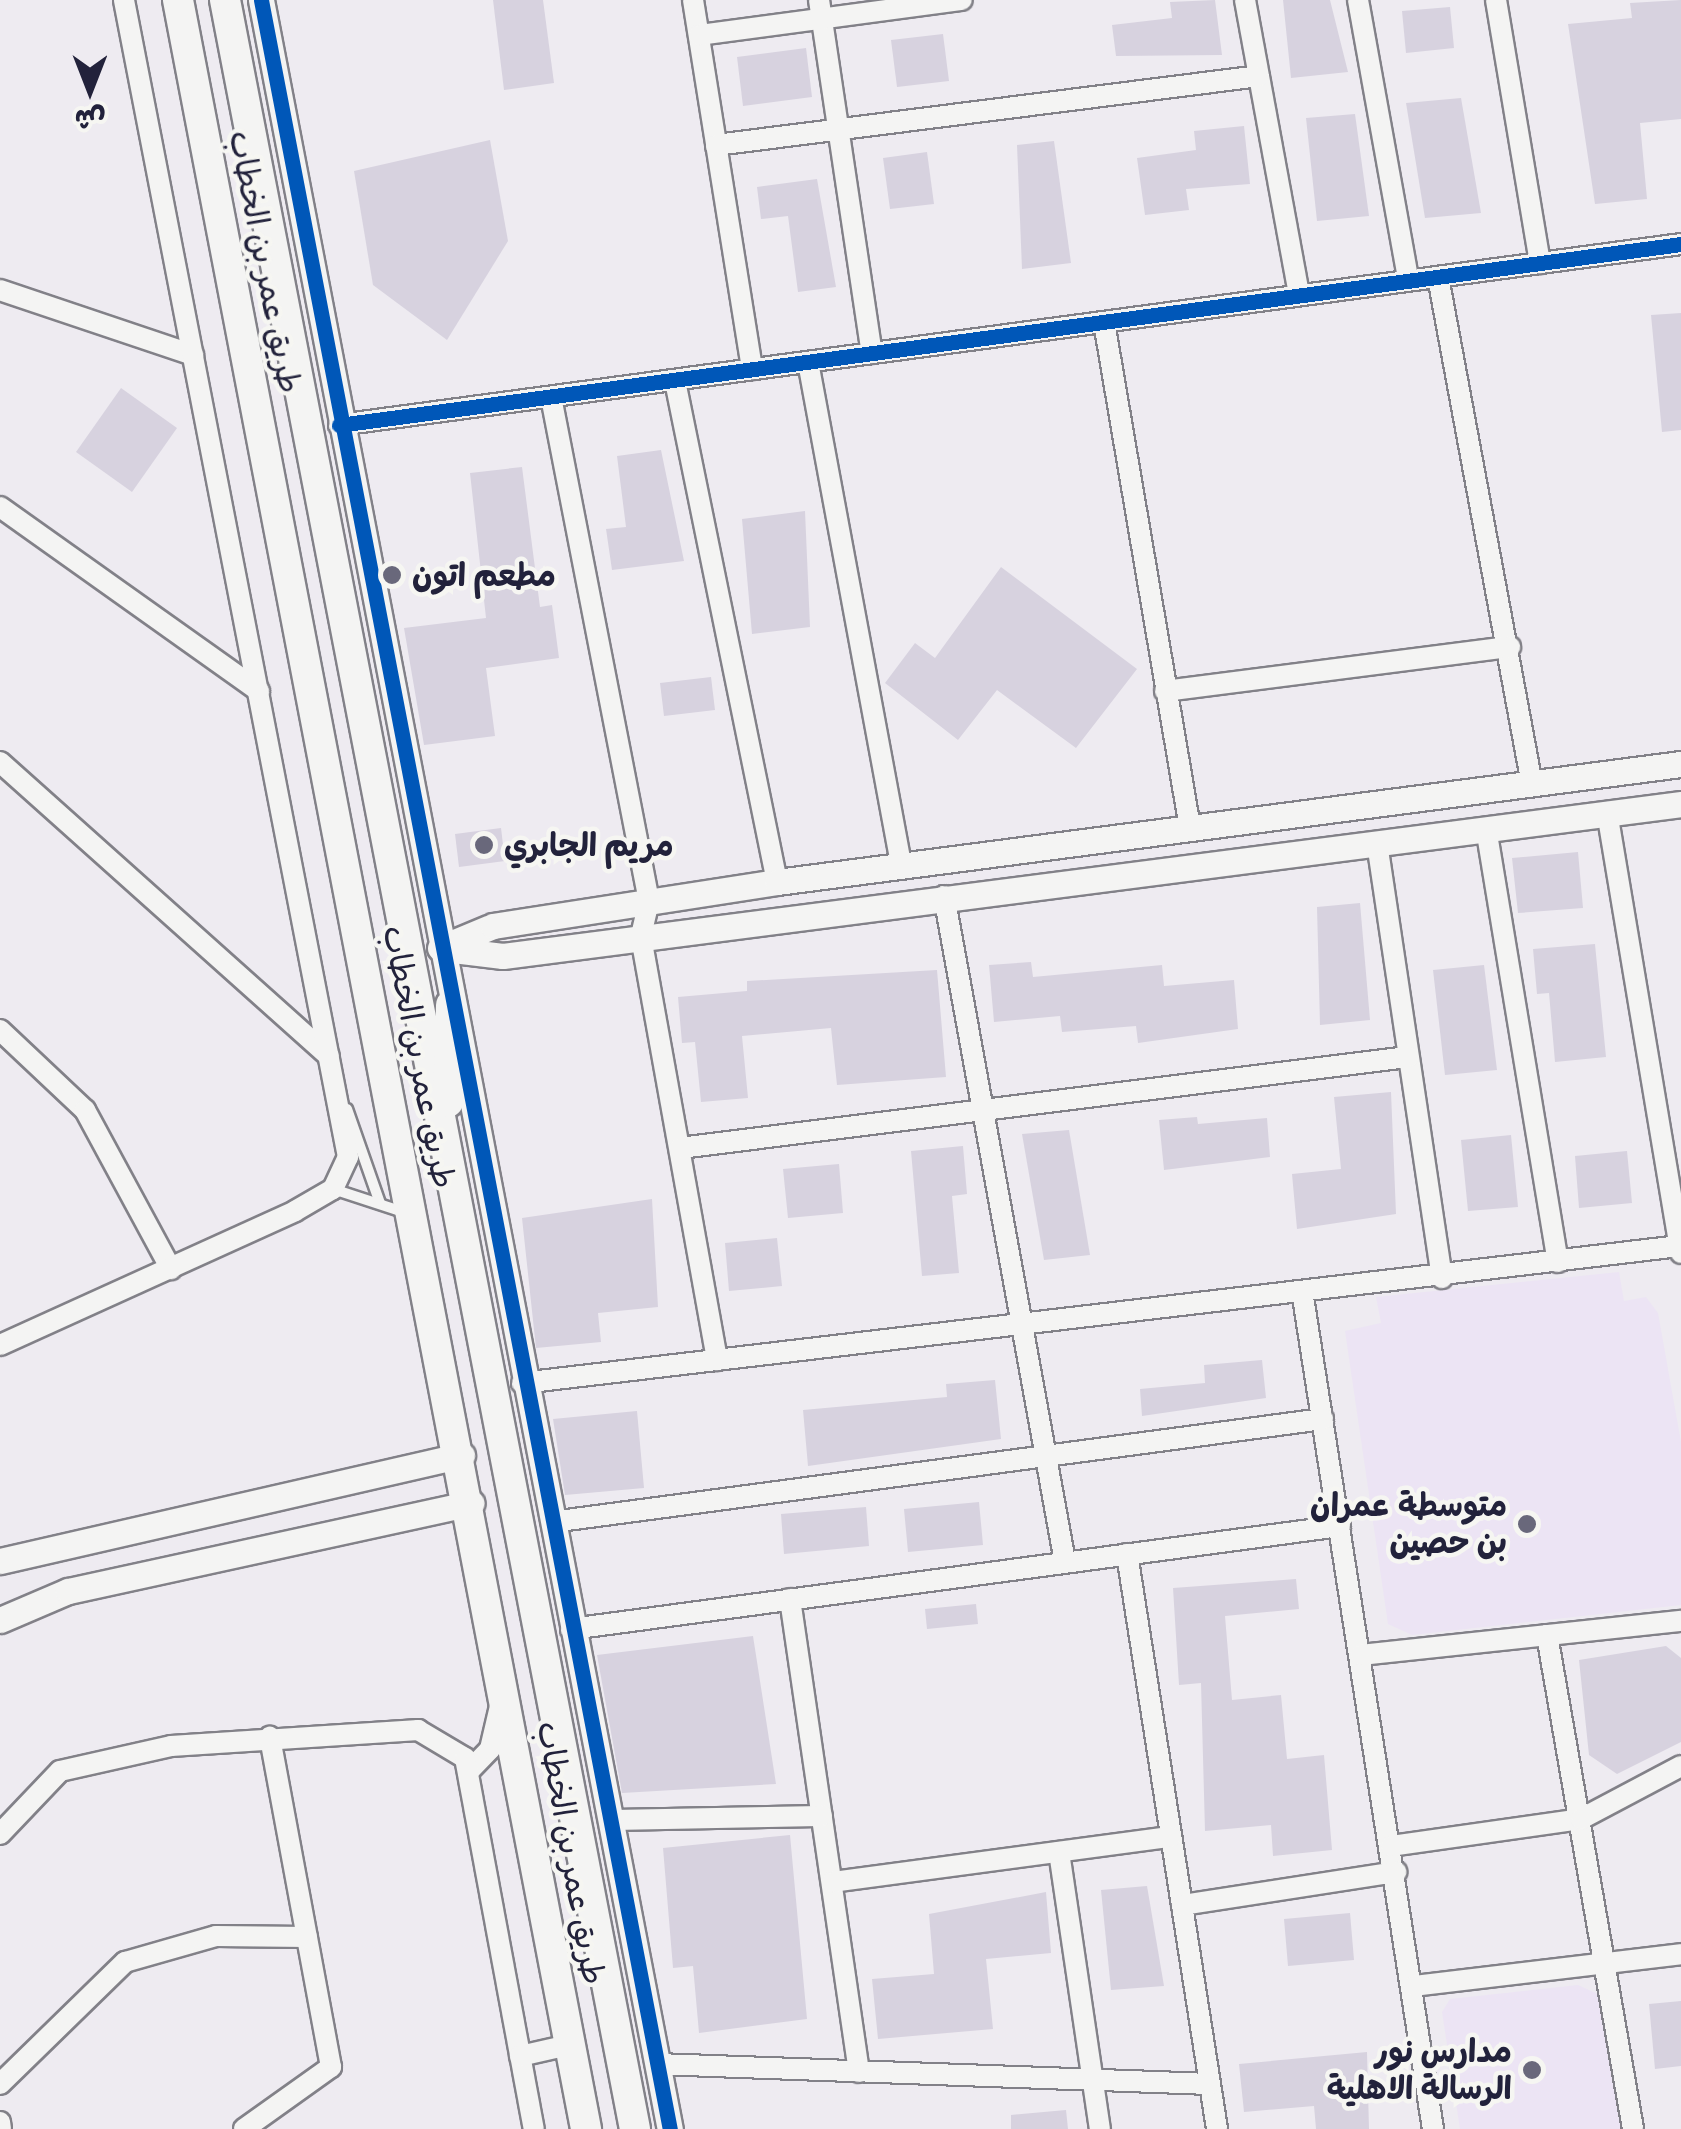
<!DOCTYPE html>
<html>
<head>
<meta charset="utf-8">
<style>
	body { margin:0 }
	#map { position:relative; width:1681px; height:2129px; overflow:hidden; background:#eeebf1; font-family:"Patrick Hand","Playpen Sans Arabic",sans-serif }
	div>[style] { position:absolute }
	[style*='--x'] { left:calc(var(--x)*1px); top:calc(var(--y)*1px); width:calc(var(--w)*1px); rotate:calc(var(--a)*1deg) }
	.built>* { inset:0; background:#ece4f4 }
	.building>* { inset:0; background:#d7d2df }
	.roads { filter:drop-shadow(2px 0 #828188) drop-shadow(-2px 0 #828188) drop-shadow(0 2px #828188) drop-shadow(0 -2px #828188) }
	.service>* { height:10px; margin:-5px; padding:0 5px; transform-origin:5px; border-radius:5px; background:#f4f4f3 }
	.minor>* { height:20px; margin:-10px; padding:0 10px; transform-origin:10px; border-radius:10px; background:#f4f4f3 }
	.tertiary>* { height:25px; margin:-12.5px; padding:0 12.5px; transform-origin:12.5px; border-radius:12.5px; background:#f4f4f3 }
	.secondary>* { height:30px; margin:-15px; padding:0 15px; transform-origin:15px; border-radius:15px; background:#f4f4f3 }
	.cycleway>* { height:15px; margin:-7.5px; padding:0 7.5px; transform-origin:7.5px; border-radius:7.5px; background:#0057b8 }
	.dots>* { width:28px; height:28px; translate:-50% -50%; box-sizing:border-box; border:5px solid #f6f6f2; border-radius:50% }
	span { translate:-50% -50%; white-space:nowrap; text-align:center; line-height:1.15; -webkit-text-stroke:9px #f6f6f2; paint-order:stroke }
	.street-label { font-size:32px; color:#22223b }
	.poi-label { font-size:32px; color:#22223b; font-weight:700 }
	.left { translate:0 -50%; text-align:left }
	.right { translate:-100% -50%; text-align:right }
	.north { position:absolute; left:40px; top:40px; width:100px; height:100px; -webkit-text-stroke:8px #f6f6f2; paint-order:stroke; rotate:180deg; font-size:28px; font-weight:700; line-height:40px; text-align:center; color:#22223b }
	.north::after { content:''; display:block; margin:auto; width:35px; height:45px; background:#22223b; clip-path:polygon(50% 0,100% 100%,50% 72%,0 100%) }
</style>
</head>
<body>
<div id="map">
	<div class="built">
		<div style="clip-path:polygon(1619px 1272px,1624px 1301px,1646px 1297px,1658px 1313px,1681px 1442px,1681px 1605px,1412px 1635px,1388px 1624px,1345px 1331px,1381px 1323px,1376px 1297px)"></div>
		<div style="clip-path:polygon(1578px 1985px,1602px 1996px,1622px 2129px,1460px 2129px,1442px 2012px,1450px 1999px)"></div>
	</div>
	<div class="building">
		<div style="clip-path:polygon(493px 0,543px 0,554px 83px,504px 90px)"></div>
		<div style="clip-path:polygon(1215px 0,1222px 55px,1116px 56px,1112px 25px,1172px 18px,1170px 2px)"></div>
		<div style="clip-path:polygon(1283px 0,1330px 0,1348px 72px,1291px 78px)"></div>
		<div style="clip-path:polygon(1681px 0,1681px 119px,1640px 123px,1647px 199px,1595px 204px,1568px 24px,1632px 18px,1630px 3px)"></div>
		<div style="clip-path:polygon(1450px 7px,1454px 48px,1406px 53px,1402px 11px)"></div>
		<div style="clip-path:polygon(943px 34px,949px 81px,897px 87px,891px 40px)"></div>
		<div style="clip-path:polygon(806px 48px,812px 97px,743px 106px,737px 57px)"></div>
		<div style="clip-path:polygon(1461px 98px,1481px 213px,1425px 218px,1406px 103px)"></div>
		<div style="clip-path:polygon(1355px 114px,1369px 216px,1317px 221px,1306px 118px)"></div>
		<div style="clip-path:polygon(1244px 126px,1250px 184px,1186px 189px,1189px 210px,1145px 215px,1137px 158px,1196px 150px,1194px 131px)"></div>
		<div style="clip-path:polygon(490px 140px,508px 241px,447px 340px,373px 285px,354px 171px)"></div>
		<div style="clip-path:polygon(1054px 141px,1071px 263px,1022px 269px,1017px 145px)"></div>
		<div style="clip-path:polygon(927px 152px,934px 204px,890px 209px,883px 158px)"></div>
		<div style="clip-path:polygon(817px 179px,836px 287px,798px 292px,788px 216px,761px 219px,757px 187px)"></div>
		<div style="clip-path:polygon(1681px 313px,1681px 430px,1662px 432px,1651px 315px)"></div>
		<div style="clip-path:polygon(121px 388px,177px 428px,132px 492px,76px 452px)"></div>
		<div style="clip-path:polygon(661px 450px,684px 561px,612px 570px,606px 529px,626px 527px,617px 456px)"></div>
		<div style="clip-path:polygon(522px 467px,540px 607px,552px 605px,559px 658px,486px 668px,495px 736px,424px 745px,404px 628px,486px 618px,470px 473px)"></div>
		<div style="clip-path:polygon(805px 511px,810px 627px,752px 634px,742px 519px)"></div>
		<div style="clip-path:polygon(1001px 567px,1137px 669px,1076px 748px,997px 690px,958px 740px,885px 683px,915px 643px,935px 658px)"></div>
		<div style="clip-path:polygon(711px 677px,715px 710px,664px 716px,660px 683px)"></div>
		<div style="clip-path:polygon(501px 828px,505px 861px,459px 867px,455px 834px)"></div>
		<div style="clip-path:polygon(1578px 852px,1583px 908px,1518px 913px,1512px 858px)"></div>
		<div style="clip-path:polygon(1360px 903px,1370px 1020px,1320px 1025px,1317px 907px)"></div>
		<div style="clip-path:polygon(1595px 944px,1606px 1057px,1555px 1062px,1549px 993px,1537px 994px,1533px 949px)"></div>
		<div style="clip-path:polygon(1031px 962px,1033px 977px,1162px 965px,1164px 986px,1234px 980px,1238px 1029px,1138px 1043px,1136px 1026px,1062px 1032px,1060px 1016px,994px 1022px,989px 965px)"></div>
		<div style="clip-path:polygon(1484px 965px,1497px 1070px,1445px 1075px,1433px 970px)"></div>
		<div style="clip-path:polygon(937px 970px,946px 1077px,837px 1085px,831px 1028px,742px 1036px,748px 1098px,701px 1102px,695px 1042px,682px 1043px,678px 997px,747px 991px,747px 981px)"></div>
		<div style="clip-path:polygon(1391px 1092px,1396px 1214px,1297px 1229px,1292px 1174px,1341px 1169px,1334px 1097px)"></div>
		<div style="clip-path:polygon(1197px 1117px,1198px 1124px,1267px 1118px,1270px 1157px,1164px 1170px,1159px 1120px)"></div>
		<div style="clip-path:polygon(1069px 1130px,1090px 1255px,1044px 1260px,1022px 1134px)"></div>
		<div style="clip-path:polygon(1511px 1135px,1518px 1207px,1468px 1211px,1461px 1140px)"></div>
		<div style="clip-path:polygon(963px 1146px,967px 1194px,952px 1196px,959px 1273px,922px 1276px,911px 1151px)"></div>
		<div style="clip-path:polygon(1627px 1151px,1632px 1203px,1579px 1208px,1575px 1156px)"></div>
		<div style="clip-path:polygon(839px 1164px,843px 1213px,788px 1218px,783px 1169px)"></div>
		<div style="clip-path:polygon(652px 1199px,658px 1307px,598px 1313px,601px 1342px,536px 1348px,522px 1218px)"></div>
		<div style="clip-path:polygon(777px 1238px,782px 1286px,729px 1291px,725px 1243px)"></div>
		<div style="clip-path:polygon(1262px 1360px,1266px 1398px,1142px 1416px,1140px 1389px,1205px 1383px,1204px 1365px)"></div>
		<div style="clip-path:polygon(995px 1380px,1001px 1439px,808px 1466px,803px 1410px,947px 1397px,946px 1384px)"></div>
		<div style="clip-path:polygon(637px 1411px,644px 1488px,565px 1495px,553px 1419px)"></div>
		<div style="clip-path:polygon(979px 1502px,983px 1545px,908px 1552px,904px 1509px)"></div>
		<div style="clip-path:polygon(866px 1507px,869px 1546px,784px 1554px,781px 1514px)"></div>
		<div style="clip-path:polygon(1296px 1579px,1299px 1609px,1225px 1616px,1232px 1700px,1281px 1695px,1287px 1759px,1324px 1755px,1332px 1850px,1273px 1856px,1271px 1825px,1205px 1831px,1201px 1683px,1179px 1685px,1173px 1588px)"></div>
		<div style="clip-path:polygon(976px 1604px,978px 1624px,927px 1629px,925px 1609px)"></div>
		<div style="clip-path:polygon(753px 1636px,776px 1784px,622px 1793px,597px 1655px)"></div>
		<div style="clip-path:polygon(1666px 1646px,1681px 1658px,1681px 1742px,1617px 1774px,1589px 1755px,1579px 1660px)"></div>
		<div style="clip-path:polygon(790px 1835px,807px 2019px,699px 2033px,693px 1966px,673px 1968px,663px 1848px)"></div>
		<div style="clip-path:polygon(1147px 1886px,1164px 1986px,1111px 1990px,1101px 1890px)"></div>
		<div style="clip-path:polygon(1046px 1892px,1051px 1953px,986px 1959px,993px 2029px,878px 2039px,872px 1979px,934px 1974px,929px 1914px)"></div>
		<div style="clip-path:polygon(1350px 1913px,1354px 1960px,1288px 1966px,1284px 1919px)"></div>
		<div style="clip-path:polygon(1681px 2001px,1681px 2066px,1655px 2069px,1649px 2004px)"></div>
		<div style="clip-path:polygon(1367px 2052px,1369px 2129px,1316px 2129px,1314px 2106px,1244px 2112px,1239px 2064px)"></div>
		<div style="clip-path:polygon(1066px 2110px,1068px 2129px,1011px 2129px,1011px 2115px)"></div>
	</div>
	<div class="roads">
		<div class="service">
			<div style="--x:347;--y:1109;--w:100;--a:70.7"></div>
			<div style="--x:333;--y:1189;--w:74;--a:18.2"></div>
		</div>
		<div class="minor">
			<div style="--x:693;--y:0;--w:374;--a:80.9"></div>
			<div style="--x:819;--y:0;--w:357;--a:81.5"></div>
			<div style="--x:1245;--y:0;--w:299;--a:79.6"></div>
			<div style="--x:1358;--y:0;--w:283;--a:79.8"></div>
			<div style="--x:1496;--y:0;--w:267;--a:80.5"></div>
			<div style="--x:699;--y:35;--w:265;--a:-7.6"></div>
			<div style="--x:716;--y:145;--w:547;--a:-7.24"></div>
			<div style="--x:1438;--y:277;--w:516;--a:79.5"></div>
			<div style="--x:0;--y:290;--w:204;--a:18.6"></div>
			<div style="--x:1104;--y:322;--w:513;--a:80.35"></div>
			<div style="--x:808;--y:362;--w:511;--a:79.5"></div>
			<div style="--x:675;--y:381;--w:511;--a:78.49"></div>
			<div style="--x:551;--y:397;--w:513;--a:79"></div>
			<div style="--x:649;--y:901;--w:37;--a:103"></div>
			<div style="--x:641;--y:937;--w:430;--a:79.8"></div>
			<div style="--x:339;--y:425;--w:1354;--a:-7.68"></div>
			<div style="--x:0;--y:507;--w:318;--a:35.4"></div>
			<div style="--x:1165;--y:691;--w:348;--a:-7.3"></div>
			<div style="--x:0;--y:762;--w:441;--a:41.8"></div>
			<div style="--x:1607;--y:812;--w:447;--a:80.5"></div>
			<div style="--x:1486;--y:828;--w:440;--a:80.6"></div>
			<div style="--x:1377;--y:843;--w:440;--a:81.5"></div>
			<div style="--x:944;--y:896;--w:677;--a:79.7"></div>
			<div style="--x:0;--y:1030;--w:117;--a:43.3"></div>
			<div style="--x:85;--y:1110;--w:181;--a:61.6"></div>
			<div style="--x:680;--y:1148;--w:734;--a:-7.13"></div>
			<div style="--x:1303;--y:1297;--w:842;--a:81.12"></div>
			<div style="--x:0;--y:1345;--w:324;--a:-24.4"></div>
			<div style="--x:295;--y:1211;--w:44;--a:-30.1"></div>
			<div style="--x:333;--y:1189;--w:35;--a:-65"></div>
			<div style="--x:348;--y:1157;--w:1178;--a:-100.96"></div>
			<div style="--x:522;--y:1383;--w:1166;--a:-6.75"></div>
			<div style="--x:552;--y:1522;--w:778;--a:-7.61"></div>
			<div style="--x:1127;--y:1554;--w:582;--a:81.1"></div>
			<div style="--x:790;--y:1599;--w:478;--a:81.7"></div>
			<div style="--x:571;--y:1629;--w:776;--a:-7.63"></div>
			<div style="--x:1547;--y:1635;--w:501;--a:80.12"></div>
			<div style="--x:1361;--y:1655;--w:322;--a:-6.1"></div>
			<div style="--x:468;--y:1772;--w:32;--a:-46"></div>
			<div style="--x:490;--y:1749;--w:44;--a:-76.9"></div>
			<div style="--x:611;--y:1820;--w:211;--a:-1.1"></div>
			<div style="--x:0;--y:1834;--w:87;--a:-46.4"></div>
			<div style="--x:60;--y:1771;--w:114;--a:-12.7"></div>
			<div style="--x:171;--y:1746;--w:248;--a:-3.7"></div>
			<div style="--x:418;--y:1730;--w:55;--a:30.8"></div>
			<div style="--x:465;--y:1758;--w:377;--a:79.5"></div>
			<div style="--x:1391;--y:1846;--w:192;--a:-8.1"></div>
			<div style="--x:1581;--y:1819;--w:113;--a:-27.9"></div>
			<div style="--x:1059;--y:1852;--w:280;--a:81.6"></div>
			<div style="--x:832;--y:1882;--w:342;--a:-7.6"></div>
			<div style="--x:1182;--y:1905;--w:217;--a:-8.8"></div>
			<div style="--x:1414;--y:1986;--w:269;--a:-6.8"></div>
			<div style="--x:520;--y:2056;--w:50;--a:-12.7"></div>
			<div style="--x:657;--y:2064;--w:553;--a:2.07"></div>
			<div style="--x:0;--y:2084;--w:175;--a:-44.3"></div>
			<div style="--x:125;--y:1962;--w:95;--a:-15.9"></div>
			<div style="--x:216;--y:1936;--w:91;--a:0.6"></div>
			<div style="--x:0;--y:2122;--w:7;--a:82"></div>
			<div style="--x:244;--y:2129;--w:107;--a:-35.5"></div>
			<div style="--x:331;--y:2067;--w:336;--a:-100.5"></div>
		</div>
		<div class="tertiary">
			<div style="--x:261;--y:0;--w:2168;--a:79.13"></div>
			<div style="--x:440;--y:948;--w:57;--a:-22.5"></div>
			<div style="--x:493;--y:926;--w:287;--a:-8.8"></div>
			<div style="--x:777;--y:882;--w:912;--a:-7.44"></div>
			<div style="--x:445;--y:949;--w:58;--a:6.9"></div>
			<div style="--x:503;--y:956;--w:1188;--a:-7.35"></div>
			<div style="--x:0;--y:1561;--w:474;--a:-12.9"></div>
			<div style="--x:0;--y:1620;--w:74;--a:-23.1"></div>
			<div style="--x:68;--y:1591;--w:413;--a:-12.3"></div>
		</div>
		<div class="secondary">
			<div style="--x:178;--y:0;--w:2168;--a:79.15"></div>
			<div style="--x:225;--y:0;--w:2168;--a:79.1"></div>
			<div style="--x:448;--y:1102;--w:97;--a:-88.2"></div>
		</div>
	</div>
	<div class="cycleway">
		<div style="--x:261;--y:0;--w:2168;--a:79.13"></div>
		<div style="--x:339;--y:425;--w:1354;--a:-7.68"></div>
	</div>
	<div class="dots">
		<div style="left:392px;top:575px;background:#69687b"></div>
		<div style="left:484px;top:845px;background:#69687b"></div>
		<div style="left:1527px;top:1524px;background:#69687b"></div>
		<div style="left:1532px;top:2070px;background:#69687b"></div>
	</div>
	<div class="street-label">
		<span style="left:265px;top:262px;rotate:79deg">طريق عمر بن الخطاب</span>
		<span style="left:419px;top:1057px;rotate:79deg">طريق عمر بن الخطاب</span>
		<span style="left:571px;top:1853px;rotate:80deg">طريق عمر بن الخطاب</span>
	</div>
	<div class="poi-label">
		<span class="left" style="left:412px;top:575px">مطعم اتون</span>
		<span class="left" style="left:504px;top:845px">مريم الجابري</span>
		<span class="right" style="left:1507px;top:1524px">متوسطة عمران<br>بن حصين</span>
		<span class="right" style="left:1512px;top:2070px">مدارس نور<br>الرسالة الاهلية</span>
	</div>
	<div class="north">ش</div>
</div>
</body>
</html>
